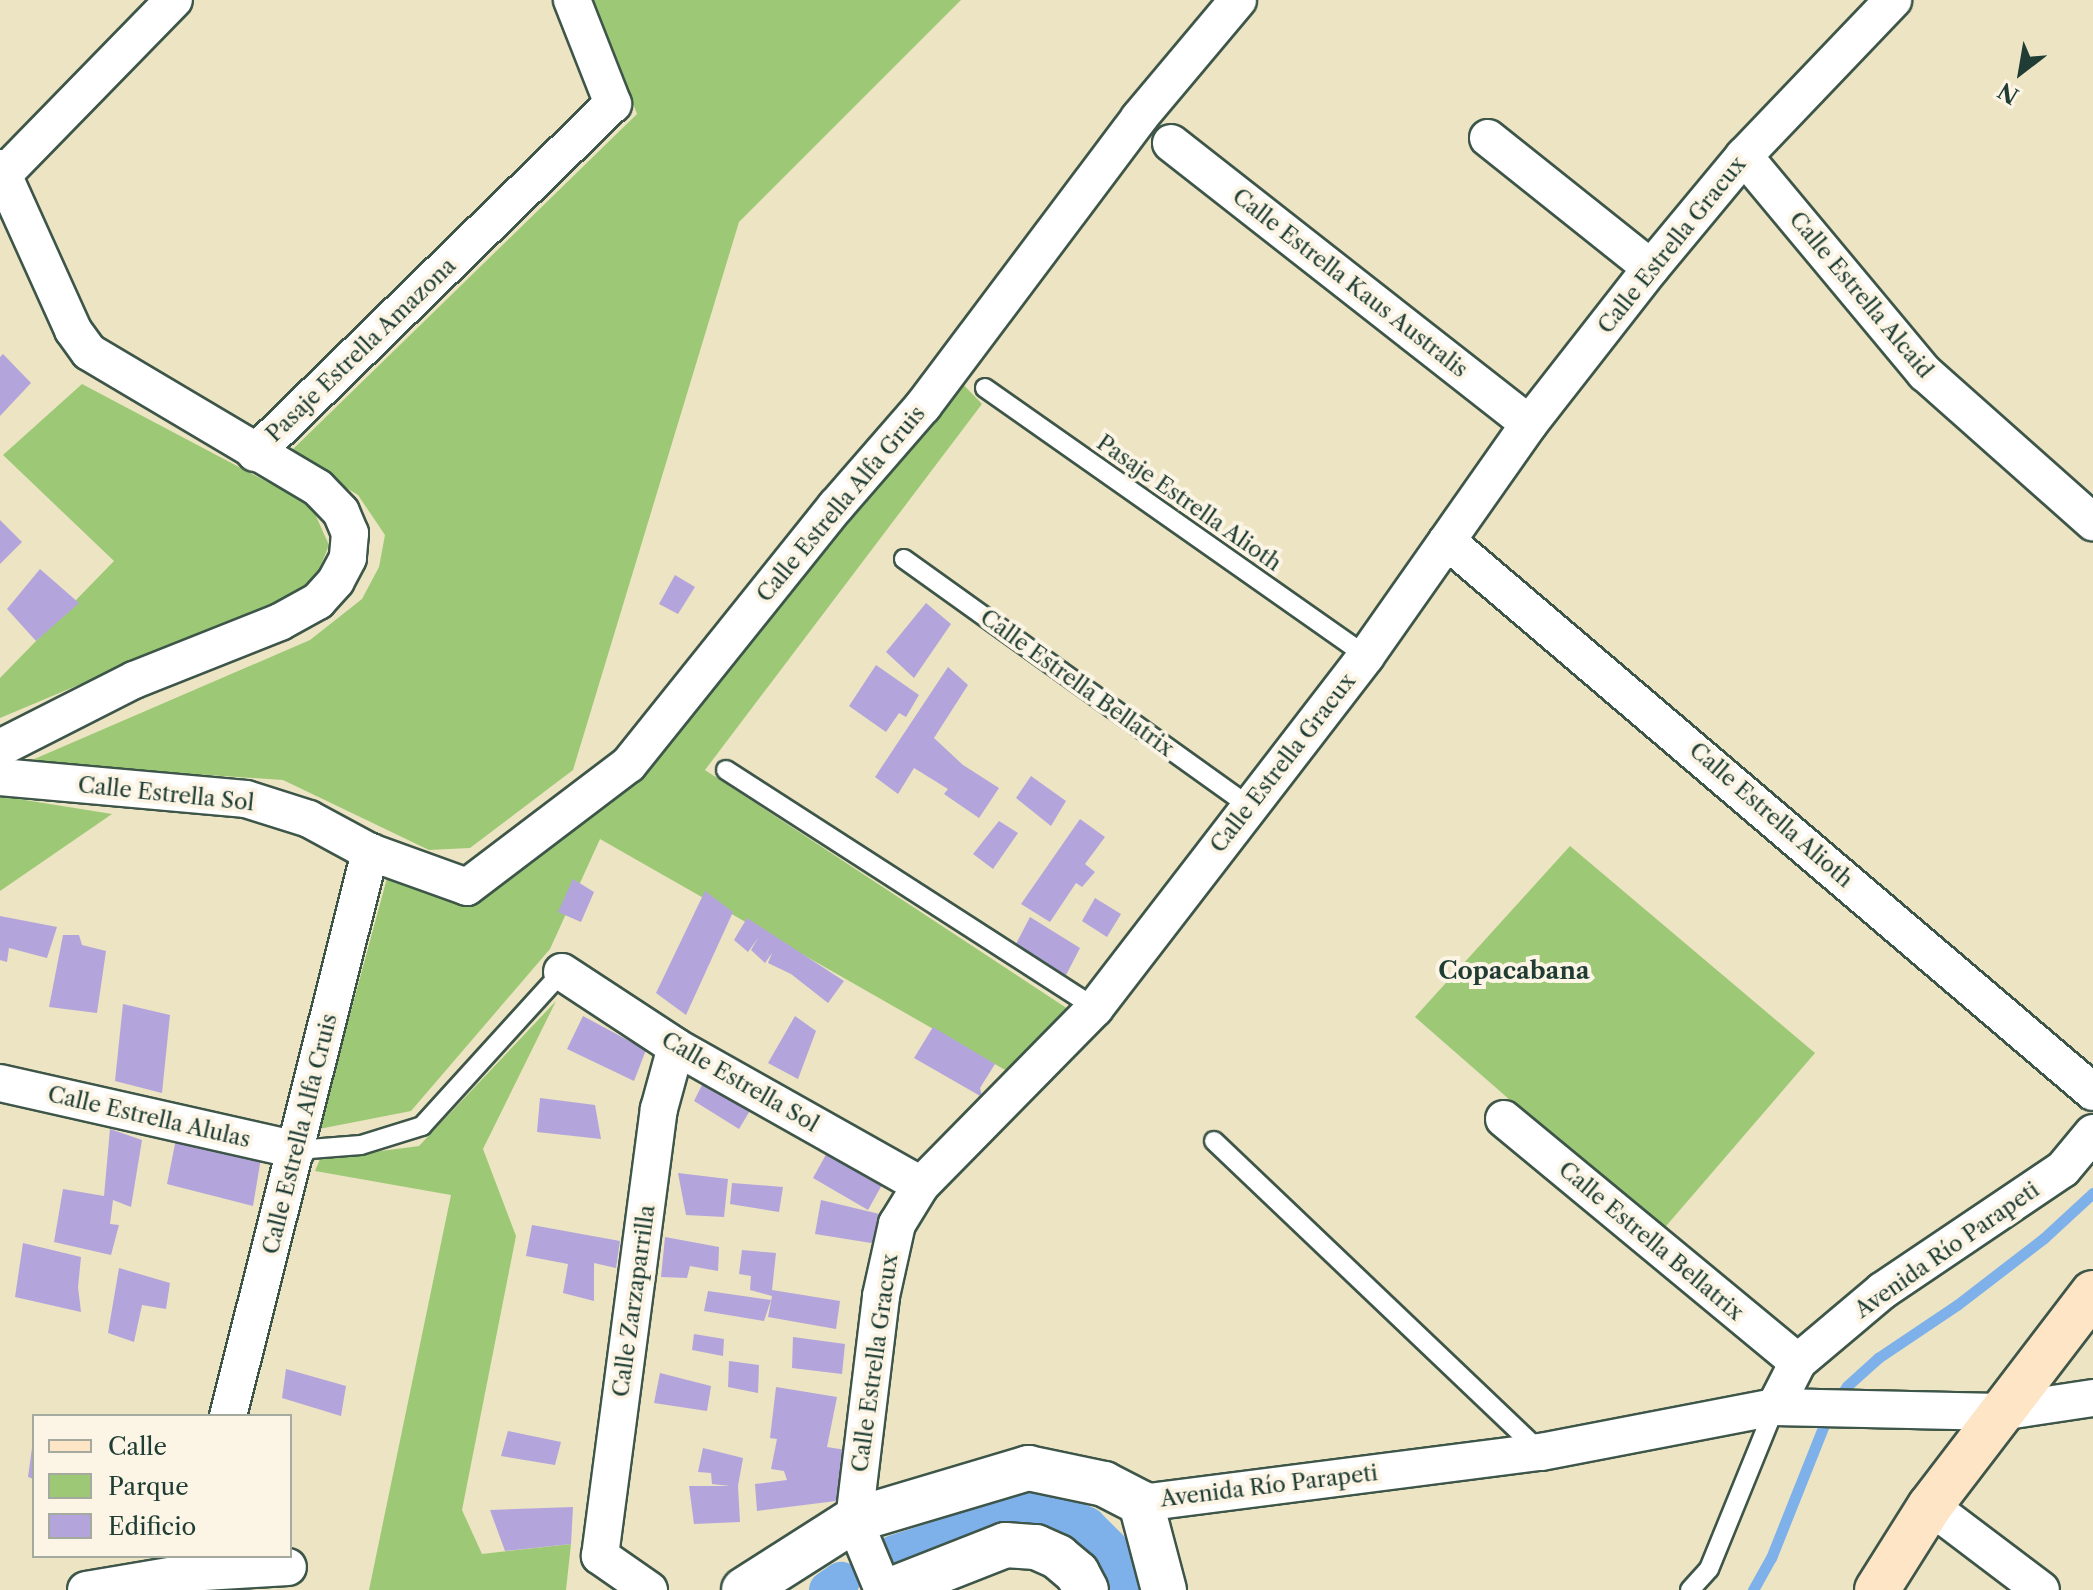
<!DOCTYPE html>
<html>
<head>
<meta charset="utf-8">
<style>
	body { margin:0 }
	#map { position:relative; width:2093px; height:1590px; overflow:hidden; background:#ece4c3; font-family:"Libre Caslon Text",serif }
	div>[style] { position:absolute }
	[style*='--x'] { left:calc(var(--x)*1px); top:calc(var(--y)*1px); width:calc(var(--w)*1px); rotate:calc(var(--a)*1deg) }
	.green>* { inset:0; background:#9dc977 }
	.stream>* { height:11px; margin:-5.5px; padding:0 5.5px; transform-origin:5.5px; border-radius:5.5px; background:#7eb0ea }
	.canal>* { height:38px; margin:-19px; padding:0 19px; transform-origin:19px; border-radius:19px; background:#7eb0ea }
	.building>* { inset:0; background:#b3a5db }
	.roads { filter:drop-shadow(2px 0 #3e5649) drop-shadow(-2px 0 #3e5649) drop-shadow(0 2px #3e5649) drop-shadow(0 -2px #3e5649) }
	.service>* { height:18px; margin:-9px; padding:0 9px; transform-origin:9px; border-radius:9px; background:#fff }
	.minor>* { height:36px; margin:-18px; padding:0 18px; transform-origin:18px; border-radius:18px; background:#fff }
	.tertiary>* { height:44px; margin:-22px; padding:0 22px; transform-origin:22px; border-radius:22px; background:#fff }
	.secondary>* { height:44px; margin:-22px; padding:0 22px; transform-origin:22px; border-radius:22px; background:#fde5c5 }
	span { translate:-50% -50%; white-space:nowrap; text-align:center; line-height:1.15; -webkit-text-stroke:8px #fcf5e5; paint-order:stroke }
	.street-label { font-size:22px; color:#1f3d34 }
	.neighbourhood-label { font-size:24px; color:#1f3d34; font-weight:700 }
	.legend { position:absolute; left:32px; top:1414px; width:260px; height:144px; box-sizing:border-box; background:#fcf5e5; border:2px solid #a4ab9e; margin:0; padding:10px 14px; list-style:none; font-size:24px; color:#1f3d34 }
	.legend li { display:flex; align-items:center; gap:16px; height:40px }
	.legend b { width:40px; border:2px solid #a4ab9e }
	.north { position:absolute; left:1981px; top:32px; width:80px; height:80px; -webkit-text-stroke:6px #fcf5e5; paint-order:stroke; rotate:211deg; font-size:22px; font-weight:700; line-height:32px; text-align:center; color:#1f3d34 }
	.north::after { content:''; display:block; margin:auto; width:28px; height:36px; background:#1f3d34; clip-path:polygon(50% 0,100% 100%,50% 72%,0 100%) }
</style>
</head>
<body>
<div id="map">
	<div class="green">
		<div style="clip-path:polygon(593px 0,961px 0,739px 222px,573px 770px,470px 848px,429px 850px,283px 780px,25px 763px,310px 640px,362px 599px,379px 567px,385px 535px,358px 495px,289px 453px,637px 114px)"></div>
		<div style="clip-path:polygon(954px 375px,982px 404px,705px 770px,1068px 1009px,1007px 1071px,600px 839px,550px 949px,411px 1111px,319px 1129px,387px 878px,469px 906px,574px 821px)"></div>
		<div style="clip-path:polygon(82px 384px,311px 505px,329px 545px,319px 570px,297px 593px,0 718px,0 678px,114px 561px,3px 455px)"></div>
		<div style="clip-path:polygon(0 796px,112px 814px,0 891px)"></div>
		<div style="clip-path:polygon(1570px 846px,1815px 1053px,1661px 1232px,1415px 1017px)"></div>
		<div style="clip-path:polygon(556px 1001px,483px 1149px,516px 1236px,462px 1510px,482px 1554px,571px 1544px,566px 1590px,369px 1590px,451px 1195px,315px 1171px,320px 1159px,419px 1146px)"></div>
	</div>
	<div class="stream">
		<div style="--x:1837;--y:1401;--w:18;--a:-56"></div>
		<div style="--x:1847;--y:1386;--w:42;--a:-42.1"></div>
		<div style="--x:1878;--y:1358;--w:95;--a:-33.9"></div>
		<div style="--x:1957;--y:1305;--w:110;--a:-37.6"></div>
		<div style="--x:2044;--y:1238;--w:67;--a:-42.6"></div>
		<div style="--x:1753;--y:1590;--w:37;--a:-61"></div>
		<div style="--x:1771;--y:1558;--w:154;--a:-68.3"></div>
	</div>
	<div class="canal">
		<div style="--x:894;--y:1554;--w:145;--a:-17.7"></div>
		<div style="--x:1032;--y:1510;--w:34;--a:10"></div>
		<div style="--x:1065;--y:1516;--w:24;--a:24"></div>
		<div style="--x:1087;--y:1526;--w:30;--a:45"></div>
		<div style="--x:1108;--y:1547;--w:46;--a:70.8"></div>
		<div style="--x:828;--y:1590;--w:16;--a:-35"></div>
	</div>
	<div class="building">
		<div style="clip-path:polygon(3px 354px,31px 383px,0 416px,0 357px)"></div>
		<div style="clip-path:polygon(0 520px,22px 542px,0 564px)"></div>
		<div style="clip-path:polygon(40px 569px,79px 603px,36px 641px,7px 609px)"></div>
		<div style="clip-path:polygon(675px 575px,695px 587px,678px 614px,659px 604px)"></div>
		<div style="clip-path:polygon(926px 603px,951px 624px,914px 678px,886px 652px)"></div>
		<div style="clip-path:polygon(876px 665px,919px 695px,906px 717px,899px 713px,886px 732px,849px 706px)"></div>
		<div style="clip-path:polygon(948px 667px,968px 685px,934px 738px,963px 765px,999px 788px,979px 818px,944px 794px,948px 789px,914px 768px,898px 794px,875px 777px)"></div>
		<div style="clip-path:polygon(1031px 776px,1066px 801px,1051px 826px,1016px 798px)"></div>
		<div style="clip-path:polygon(1080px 819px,1105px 837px,1085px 864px,1095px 872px,1082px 887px,1076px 883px,1050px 922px,1021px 904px)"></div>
		<div style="clip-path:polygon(999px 821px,1018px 833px,993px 869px,973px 854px)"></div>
		<div style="clip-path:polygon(573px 879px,594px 892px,581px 922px,558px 912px)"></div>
		<div style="clip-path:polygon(705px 891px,733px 912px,686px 1015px,656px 993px)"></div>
		<div style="clip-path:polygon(1095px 898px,1121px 914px,1107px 937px,1082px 921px)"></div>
		<div style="clip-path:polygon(0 916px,57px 927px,47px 958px,9px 948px,7px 962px,0 960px)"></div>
		<div style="clip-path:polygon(1030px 917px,1080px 948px,1065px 977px,1015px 946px)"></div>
		<div style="clip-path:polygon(747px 918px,844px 981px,828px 1003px,791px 974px,768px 963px,772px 953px,765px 963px,751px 950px,758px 938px,748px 952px,734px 940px)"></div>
		<div style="clip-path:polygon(63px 935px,79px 935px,82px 945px,106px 951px,97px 1013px,49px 1007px)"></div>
		<div style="clip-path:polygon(123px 1004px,170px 1015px,162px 1093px,115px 1081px)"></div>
		<div style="clip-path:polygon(583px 1016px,646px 1050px,634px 1081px,567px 1049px)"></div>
		<div style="clip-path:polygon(795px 1016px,816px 1031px,798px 1079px,768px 1063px)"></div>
		<div style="clip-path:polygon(933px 1027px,995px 1064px,980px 1088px,982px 1097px,914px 1058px)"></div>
		<div style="clip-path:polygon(704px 1081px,751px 1109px,739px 1129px,694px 1101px)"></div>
		<div style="clip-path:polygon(540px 1098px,595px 1105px,601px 1139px,537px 1132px)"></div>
		<div style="clip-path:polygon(110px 1129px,142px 1140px,131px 1207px,113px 1200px,110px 1224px,119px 1225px,111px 1255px,54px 1242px,63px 1189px,104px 1196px)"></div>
		<div style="clip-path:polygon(176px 1139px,261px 1158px,253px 1206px,167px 1184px)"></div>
		<div style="clip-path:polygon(829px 1149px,883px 1183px,868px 1210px,813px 1178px)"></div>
		<div style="clip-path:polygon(678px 1173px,728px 1179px,724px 1217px,686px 1215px)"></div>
		<div style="clip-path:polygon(732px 1183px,783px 1187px,779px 1212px,730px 1204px)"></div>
		<div style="clip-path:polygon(821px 1200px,892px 1217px,890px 1246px,815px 1234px)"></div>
		<div style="clip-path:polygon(532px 1225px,620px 1241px,616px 1268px,594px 1263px,594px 1301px,563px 1293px,568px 1264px,526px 1256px)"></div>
		<div style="clip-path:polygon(665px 1237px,719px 1247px,718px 1271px,690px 1266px,687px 1278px,661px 1277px)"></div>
		<div style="clip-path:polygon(23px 1243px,81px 1257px,78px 1287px,81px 1312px,15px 1297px)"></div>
		<div style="clip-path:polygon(742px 1250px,776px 1253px,772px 1290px,840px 1301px,836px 1329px,768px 1317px,772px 1296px,750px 1290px,751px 1276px,739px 1274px)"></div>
		<div style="clip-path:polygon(119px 1268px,170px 1283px,166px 1309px,142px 1305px,134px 1342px,108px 1333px)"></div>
		<div style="clip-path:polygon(708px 1291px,771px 1300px,764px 1321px,704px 1311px)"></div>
		<div style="clip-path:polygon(694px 1334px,724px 1339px,723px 1356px,692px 1350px)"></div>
		<div style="clip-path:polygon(793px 1337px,845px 1344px,842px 1374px,792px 1368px)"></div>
		<div style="clip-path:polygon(729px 1361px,759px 1365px,758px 1393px,728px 1387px)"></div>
		<div style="clip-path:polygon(286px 1369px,346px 1386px,341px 1416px,282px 1398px)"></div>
		<div style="clip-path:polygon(660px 1373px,711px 1386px,707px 1411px,654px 1403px)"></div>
		<div style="clip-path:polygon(776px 1387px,837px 1397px,827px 1447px,846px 1450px,844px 1500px,757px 1511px,755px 1484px,787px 1480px,784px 1471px,771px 1469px,777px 1439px,770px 1438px)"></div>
		<div style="clip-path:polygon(508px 1431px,561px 1442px,555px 1465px,501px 1456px)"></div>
		<div style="clip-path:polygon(32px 1448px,34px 1448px,34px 1479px,28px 1477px)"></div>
		<div style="clip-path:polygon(703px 1448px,743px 1458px,738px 1486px,740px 1522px,694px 1524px,689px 1486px,730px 1486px,712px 1484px,711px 1473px,698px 1472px)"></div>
		<div style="clip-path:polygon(573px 1507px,571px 1544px,505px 1551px,490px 1510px)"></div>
	</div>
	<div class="roads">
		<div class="service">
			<div style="--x:985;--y:388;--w:466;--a:35.1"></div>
			<div style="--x:904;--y:559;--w:426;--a:35.6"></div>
			<div style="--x:726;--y:770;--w:439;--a:32.8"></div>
			<div style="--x:1214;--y:1141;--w:450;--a:43.6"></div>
			<div style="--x:297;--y:1150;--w:64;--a:-4.5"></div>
			<div style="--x:361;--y:1145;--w:64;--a:-17.3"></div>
			<div style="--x:422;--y:1126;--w:208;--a:-47.7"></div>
			<div style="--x:1690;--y:1590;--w:28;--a:-48"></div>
			<div style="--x:1709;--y:1569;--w:175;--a:-67.8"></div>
		</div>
		<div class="minor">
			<div style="--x:1488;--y:138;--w:208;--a:38.6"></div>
			<div style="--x:1171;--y:143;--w:455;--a:38.1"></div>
			<div style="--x:1744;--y:156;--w:283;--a:50.2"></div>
			<div style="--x:1925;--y:373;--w:225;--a:41.6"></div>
			<div style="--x:0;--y:168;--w:178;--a:65.7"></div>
			<div style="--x:73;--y:330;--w:27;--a:54"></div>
			<div style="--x:89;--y:352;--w:266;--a:30.7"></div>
			<div style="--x:318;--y:488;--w:33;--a:46"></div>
			<div style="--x:341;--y:512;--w:23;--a:67"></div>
			<div style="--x:350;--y:533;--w:25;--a:95"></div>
			<div style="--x:348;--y:558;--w:26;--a:118"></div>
			<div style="--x:336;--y:581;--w:27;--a:132"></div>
			<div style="--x:318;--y:601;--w:43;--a:151.1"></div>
			<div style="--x:280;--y:622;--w:157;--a:158.3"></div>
			<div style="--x:134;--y:680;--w:150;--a:153.1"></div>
			<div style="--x:0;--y:178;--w:249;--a:-45.7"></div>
			<div style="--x:255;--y:453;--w:500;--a:-44.3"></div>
			<div style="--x:613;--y:104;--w:112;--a:-111.5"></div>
			<div style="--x:1447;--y:541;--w:849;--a:40.46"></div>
			<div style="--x:0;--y:777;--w:247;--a:5.1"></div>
			<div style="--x:246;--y:799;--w:66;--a:17.6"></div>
			<div style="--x:309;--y:819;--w:69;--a:28.4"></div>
			<div style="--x:370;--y:852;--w:103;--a:19.8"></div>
			<div style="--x:467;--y:887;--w:203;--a:-37.2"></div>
			<div style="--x:629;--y:764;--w:331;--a:-51.3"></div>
			<div style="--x:836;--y:506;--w:133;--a:-49"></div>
			<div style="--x:923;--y:406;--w:360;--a:-53.1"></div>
			<div style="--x:1139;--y:118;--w:154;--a:-50"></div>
			<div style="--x:562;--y:972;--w:136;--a:33.3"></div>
			<div style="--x:676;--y:1047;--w:281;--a:29.4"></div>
			<div style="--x:0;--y:1083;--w:304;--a:12.7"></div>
			<div style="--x:1504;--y:1119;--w:381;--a:39.6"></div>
			<div style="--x:1775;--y:1407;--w:51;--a:-62.9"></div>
			<div style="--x:1798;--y:1362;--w:110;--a:-40.2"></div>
			<div style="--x:1882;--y:1291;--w:218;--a:-34"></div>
			<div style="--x:2063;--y:1169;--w:47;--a:-50.2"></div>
			<div style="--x:228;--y:1416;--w:582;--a:-75.87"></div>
			<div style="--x:1141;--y:1503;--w:403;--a:-7.3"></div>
			<div style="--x:1541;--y:1452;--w:238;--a:-10.9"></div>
			<div style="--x:1775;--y:1407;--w:225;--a:1.3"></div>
			<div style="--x:2000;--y:1412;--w:94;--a:-8.6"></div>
			<div style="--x:1930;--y:1506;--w:139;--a:37.1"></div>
			<div style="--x:86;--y:1590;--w:102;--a:-9.6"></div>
			<div style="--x:187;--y:1573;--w:101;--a:-3.4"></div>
			<div style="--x:649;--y:1590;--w:60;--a:-145.2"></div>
			<div style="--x:600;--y:1556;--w:451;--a:-82.5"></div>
			<div style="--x:659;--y:1109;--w:64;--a:-74.7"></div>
			<div style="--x:883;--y:1590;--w:76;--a:-112.5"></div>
			<div style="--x:854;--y:1520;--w:226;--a:-83.1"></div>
			<div style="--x:881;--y:1296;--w:74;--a:-77.5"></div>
			<div style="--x:897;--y:1224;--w:46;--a:-58.4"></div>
			<div style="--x:921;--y:1185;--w:248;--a:-45.5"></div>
			<div style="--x:1095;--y:1008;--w:444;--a:-52.4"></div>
			<div style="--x:1366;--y:656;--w:284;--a:-54.9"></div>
			<div style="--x:1529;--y:424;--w:198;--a:-52"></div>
			<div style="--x:1651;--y:268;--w:146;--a:-50.3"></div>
			<div style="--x:1744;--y:156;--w:216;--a:-46.3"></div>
		</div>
		<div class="tertiary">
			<div style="--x:744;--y:1590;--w:130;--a:-32.5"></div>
			<div style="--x:854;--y:1520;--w:182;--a:-16.6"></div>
			<div style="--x:1028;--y:1468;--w:78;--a:11.9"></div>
			<div style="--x:1104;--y:1484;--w:42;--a:27.2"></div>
			<div style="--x:1141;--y:1503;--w:90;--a:75.2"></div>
			<div style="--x:891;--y:1590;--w:123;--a:-21.5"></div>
			<div style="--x:1005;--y:1545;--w:31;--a:4"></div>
			<div style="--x:1036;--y:1547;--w:24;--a:24"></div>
			<div style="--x:1058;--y:1557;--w:25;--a:40"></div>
			<div style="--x:1077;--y:1573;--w:19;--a:62"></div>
		</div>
		<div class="secondary">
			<div style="--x:1877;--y:1590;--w:99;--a:-57.8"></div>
			<div style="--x:1930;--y:1506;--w:268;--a:-52.6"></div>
		</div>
	</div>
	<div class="street-label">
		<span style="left:1672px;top:245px;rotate:-51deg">Calle Estrella Gracux</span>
		<span style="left:1350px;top:283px;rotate:38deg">Calle Estrella Kaus Australis</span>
		<span style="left:1861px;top:295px;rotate:50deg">Calle Estrella Alcaid</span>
		<span style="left:361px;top:350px;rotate:-44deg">Pasaje Estrella Amazona</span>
		<span style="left:1189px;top:503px;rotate:35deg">Pasaje Estrella Alioth</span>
		<span style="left:841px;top:504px;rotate:-50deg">Calle Estrella Alfa Gruis</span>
		<span style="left:1077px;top:683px;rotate:36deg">Calle Estrella Bellatrix</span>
		<span style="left:1283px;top:763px;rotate:-52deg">Calle Estrella Gracux</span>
		<span style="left:166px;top:794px;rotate:6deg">Calle Estrella Sol</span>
		<span style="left:1771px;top:815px;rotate:41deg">Calle Estrella Alioth</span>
		<span style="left:740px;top:1082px;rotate:30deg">Calle Estrella Sol</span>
		<span style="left:149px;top:1117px;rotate:13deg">Calle Estrella Alulas</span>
		<span style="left:300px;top:1134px;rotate:-76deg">Calle Estrella Alfa Cruis</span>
		<span style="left:1651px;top:1241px;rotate:40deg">Calle Estrella Bellatrix</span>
		<span style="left:1947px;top:1250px;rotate:-35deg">Avenida Río Parapeti</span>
		<span style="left:634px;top:1301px;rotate:-82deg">Calle Zarzaparrilla</span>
		<span style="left:875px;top:1363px;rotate:-82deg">Calle Estrella Gracux</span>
		<span style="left:1269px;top:1486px;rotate:-7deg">Avenida Río Parapeti</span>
	</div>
	<div class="neighbourhood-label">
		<span style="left:1514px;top:971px">Copacabana</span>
	</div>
	<ul class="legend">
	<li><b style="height:10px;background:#fde5c5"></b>Calle</li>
	<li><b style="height:22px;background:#9dc977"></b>Parque</li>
	<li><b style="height:22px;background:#b3a5db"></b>Edificio</li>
	</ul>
	<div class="north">N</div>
</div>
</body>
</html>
